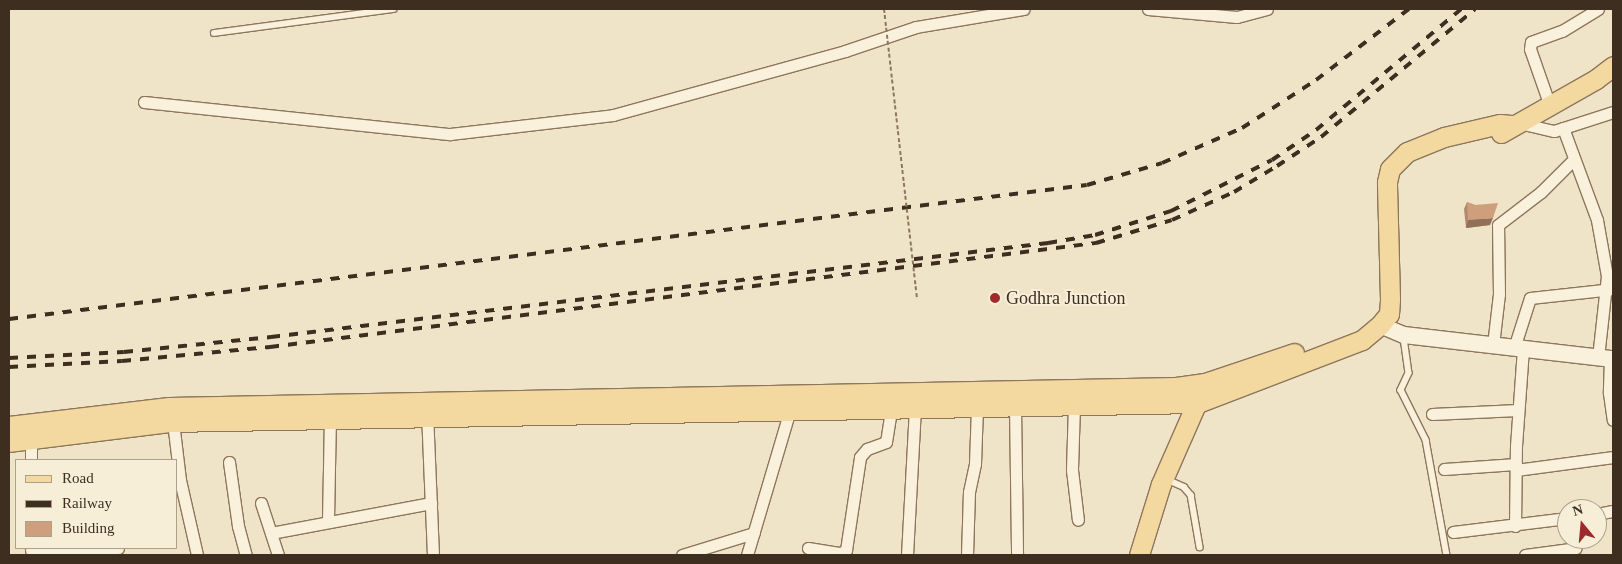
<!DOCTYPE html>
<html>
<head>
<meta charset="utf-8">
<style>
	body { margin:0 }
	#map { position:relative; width:1622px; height:564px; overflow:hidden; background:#f0e4c8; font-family:Georgia,serif }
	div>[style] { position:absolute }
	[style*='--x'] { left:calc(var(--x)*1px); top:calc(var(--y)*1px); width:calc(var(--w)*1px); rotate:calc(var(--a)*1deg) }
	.roads { filter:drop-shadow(1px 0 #8d765c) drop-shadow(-1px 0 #8d765c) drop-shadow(0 1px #8d765c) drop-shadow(0 -1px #8d765c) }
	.lane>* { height:5.5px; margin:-2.75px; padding:0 2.75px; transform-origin:2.75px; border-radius:2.75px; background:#faf1dc }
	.street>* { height:11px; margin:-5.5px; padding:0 5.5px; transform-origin:5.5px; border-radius:5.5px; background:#faf1dc }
	.secondary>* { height:16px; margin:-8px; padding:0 8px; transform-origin:8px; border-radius:8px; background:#faf1dc }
	.primary>* { height:19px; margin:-9.5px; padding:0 9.5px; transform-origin:9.5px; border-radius:9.5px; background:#f3d9a0 }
	.rail>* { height:4px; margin-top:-2px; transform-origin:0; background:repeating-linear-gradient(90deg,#3d2e20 0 9px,transparent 0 18px) }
	.path-bridge>* { height:2px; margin-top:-1px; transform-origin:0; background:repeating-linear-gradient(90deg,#8d765c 0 4px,transparent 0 6.5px) }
	.wall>* { inset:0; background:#b2896c }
	.shaded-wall>* { inset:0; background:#916f58 }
	.building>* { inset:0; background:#cf9f7d }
	.dots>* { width:14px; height:14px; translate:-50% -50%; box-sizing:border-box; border:2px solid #f7eed8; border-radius:50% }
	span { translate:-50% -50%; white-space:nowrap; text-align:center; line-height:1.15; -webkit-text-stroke:4px #f7eed8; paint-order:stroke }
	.poi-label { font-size:18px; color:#3d2e20 }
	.left { translate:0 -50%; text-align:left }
	.frame { position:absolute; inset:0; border:10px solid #3d2e20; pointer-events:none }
	.legend { position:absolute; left:15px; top:459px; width:162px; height:90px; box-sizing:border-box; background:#f7eed8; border:1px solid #ada18e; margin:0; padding:6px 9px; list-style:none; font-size:15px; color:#3d2e20 }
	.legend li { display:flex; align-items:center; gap:10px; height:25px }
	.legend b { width:25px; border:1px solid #ada18e }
	.north { position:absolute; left:1557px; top:499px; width:50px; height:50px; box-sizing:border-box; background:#f7eed8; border:1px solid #ada18e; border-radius:50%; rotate:343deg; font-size:14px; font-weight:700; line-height:20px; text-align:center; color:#3d2e20 }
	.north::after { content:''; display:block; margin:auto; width:18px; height:22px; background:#9e2a2b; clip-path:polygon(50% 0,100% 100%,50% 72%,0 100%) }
</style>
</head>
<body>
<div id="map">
	<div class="roads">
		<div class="lane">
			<div style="--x:214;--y:33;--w:181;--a:-7.6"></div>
			<div style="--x:1404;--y:338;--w:35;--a:82"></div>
			<div style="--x:1409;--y:373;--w:19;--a:115"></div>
			<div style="--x:1401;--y:390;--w:56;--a:63.4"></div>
			<div style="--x:1426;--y:440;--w:117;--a:79.7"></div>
			<div style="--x:1166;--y:479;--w:20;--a:24"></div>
			<div style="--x:1184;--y:487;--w:11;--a:49"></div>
			<div style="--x:1191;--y:495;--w:53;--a:80.2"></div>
		</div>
		<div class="street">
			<div style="--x:1148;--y:9;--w:89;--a:5.1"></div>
			<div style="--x:1237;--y:17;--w:31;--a:-15"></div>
			<div style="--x:144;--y:102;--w:308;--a:6"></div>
			<div style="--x:450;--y:134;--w:164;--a:-6.6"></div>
			<div style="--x:613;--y:115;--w:241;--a:-15.4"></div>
			<div style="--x:845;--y:51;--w:75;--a:-18.7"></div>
			<div style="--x:916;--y:27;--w:109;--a:-9.5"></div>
			<div style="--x:1550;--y:106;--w:60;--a:-109.3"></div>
			<div style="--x:1530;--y:49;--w:7;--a:-82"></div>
			<div style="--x:1531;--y:42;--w:33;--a:-20"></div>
			<div style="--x:1562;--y:31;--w:42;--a:-31.4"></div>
			<div style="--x:1519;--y:123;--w:36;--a:13"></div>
			<div style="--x:1554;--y:131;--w:62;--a:-17.9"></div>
			<div style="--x:1563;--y:128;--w:98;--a:69.7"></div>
			<div style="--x:1597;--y:220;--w:57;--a:79.9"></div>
			<div style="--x:1607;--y:276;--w:81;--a:96.3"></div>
			<div style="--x:1493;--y:345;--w:51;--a:-83.3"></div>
			<div style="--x:1499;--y:294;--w:69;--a:-90.8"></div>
			<div style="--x:1498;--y:225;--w:54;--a:-37.5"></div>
			<div style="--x:1541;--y:192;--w:47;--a:-45"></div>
			<div style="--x:1514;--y:348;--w:52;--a:-72.3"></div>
			<div style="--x:1530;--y:298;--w:83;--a:-6.2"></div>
			<div style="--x:1610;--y:359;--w:34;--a:92"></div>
			<div style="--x:1609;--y:393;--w:27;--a:82"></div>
			<div style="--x:1074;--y:405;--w:65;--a:91.8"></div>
			<div style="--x:1072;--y:470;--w:50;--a:83.2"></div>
			<div style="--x:1015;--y:406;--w:149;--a:89.2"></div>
			<div style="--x:427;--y:412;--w:143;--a:87.6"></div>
			<div style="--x:1432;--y:414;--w:86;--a:-2.7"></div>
			<div style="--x:173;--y:422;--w:58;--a:83.1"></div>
			<div style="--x:180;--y:480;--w:77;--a:77.2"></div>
			<div style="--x:31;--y:460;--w:25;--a:-90"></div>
			<div style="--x:229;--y:462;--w:65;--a:82"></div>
			<div style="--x:238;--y:526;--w:30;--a:75"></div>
			<div style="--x:1444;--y:469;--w:72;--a:-4"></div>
			<div style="--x:1516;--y:470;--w:98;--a:-7.6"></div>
			<div style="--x:261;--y:503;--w:55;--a:71.9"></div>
			<div style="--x:1597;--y:514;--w:16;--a:-11"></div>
			<div style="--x:328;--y:520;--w:101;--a:-88.9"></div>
			<div style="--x:1515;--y:526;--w:80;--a:-89.3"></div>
			<div style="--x:1516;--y:446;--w:97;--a:-85.9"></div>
			<div style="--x:1453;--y:532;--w:115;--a:-7"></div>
			<div style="--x:271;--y:533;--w:163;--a:-10.6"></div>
			<div style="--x:808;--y:548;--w:33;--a:9"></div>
			<div style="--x:841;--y:553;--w:6;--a:-31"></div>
			<div style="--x:846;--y:550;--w:94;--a:-81.4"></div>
			<div style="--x:860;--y:457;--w:11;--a:-49"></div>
			<div style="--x:867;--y:449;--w:20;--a:-20"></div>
			<div style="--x:886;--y:442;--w:33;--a:-81"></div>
			<div style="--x:31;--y:550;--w:87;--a:-1.3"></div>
			<div style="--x:682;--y:555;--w:75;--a:-17"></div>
			<div style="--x:747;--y:555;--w:155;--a:-73.5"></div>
			<div style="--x:907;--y:555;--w:147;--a:-86.9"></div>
			<div style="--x:967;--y:555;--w:63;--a:-88.2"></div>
			<div style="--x:969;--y:492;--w:29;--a:-78"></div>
			<div style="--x:975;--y:464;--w:57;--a:-88"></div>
			<div style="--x:1525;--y:555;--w:51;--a:-7.8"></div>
		</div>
		<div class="secondary">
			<div style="--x:1380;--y:325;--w:26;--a:23"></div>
			<div style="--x:1404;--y:335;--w:210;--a:6.6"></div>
		</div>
		<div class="primary">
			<div style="--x:1501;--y:133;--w:109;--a:-29.6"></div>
			<div style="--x:1596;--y:79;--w:21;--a:-37"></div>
			<div style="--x:9;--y:426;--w:161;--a:-6.8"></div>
			<div style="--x:169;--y:407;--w:1007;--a:-1.14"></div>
			<div style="--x:1176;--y:387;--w:29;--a:-8"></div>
			<div style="--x:1205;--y:383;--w:94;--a:-18.6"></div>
			<div style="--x:9;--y:442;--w:162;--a:-7.1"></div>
			<div style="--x:170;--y:422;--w:1028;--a:-1.06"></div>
			<div style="--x:1198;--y:403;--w:176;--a:-21"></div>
			<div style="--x:1362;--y:340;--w:23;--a:-40"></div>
			<div style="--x:1380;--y:325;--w:14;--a:-51"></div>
			<div style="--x:1389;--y:314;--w:15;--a:-86"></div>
			<div style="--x:1390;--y:299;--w:117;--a:-91.5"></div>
			<div style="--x:1387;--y:182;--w:13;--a:-77"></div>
			<div style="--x:1390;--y:169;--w:24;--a:-45"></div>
			<div style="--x:1407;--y:152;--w:40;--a:-22"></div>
			<div style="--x:1444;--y:137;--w:57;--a:-13.1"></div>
			<div style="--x:1500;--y:124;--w:11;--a:5"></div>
			<div style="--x:1139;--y:555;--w:74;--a:-72.8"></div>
			<div style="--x:1161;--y:484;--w:99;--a:-66.3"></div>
		</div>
	</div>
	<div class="rail">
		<div style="--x:9;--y:319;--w:1086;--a:-7.09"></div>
		<div style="--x:1087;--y:185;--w:78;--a:-16.3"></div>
		<div style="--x:1162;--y:163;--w:87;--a:-23.6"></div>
		<div style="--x:1242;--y:128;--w:88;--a:-33"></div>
		<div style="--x:1316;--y:80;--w:117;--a:-37.4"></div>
		<div style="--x:9;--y:358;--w:115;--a:-3"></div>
		<div style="--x:124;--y:352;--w:148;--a:-5.8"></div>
		<div style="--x:271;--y:337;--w:783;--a:-6.9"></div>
		<div style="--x:1048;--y:243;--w:48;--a:-9.7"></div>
		<div style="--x:1095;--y:235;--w:80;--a:-17.5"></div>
		<div style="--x:1171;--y:211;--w:113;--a:-26.8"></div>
		<div style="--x:1272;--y:160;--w:53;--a:-34.3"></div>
		<div style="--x:1316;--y:130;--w:189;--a:-39.8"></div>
		<div style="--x:9;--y:367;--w:113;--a:-3"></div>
		<div style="--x:122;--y:361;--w:149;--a:-5.4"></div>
		<div style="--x:270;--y:347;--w:833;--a:-7.18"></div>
		<div style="--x:1096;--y:243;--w:79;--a:-16.8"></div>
		<div style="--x:1172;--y:220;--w:68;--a:-24.3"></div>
		<div style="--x:1234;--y:192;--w:50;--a:-31.2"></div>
		<div style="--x:1277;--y:166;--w:53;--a:-33.4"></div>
		<div style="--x:1321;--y:137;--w:200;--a:-39.7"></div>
	</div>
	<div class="path-bridge">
		<div style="--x:884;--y:9;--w:291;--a:83.5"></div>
	</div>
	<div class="wall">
		<div style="clip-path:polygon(1467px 202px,1475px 205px,1490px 225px,1466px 228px,1464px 209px)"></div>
	</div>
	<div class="shaded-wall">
		<div style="clip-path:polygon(1493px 218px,1490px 225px,1466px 228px,1468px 220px)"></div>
	</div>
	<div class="building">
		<div style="clip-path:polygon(1467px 202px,1475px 205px,1498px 203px,1493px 218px,1468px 220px)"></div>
	</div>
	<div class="dots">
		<div style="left:995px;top:298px;background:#9e2a2b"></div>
	</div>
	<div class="poi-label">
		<span class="left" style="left:1006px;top:298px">Godhra Junction</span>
	</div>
	<div class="frame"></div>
	<ul class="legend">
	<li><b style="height:6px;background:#f3d9a0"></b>Road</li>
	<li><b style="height:6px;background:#3d2e20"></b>Railway</li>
	<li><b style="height:14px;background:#cf9f7d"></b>Building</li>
	</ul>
	<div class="north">N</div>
</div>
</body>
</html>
